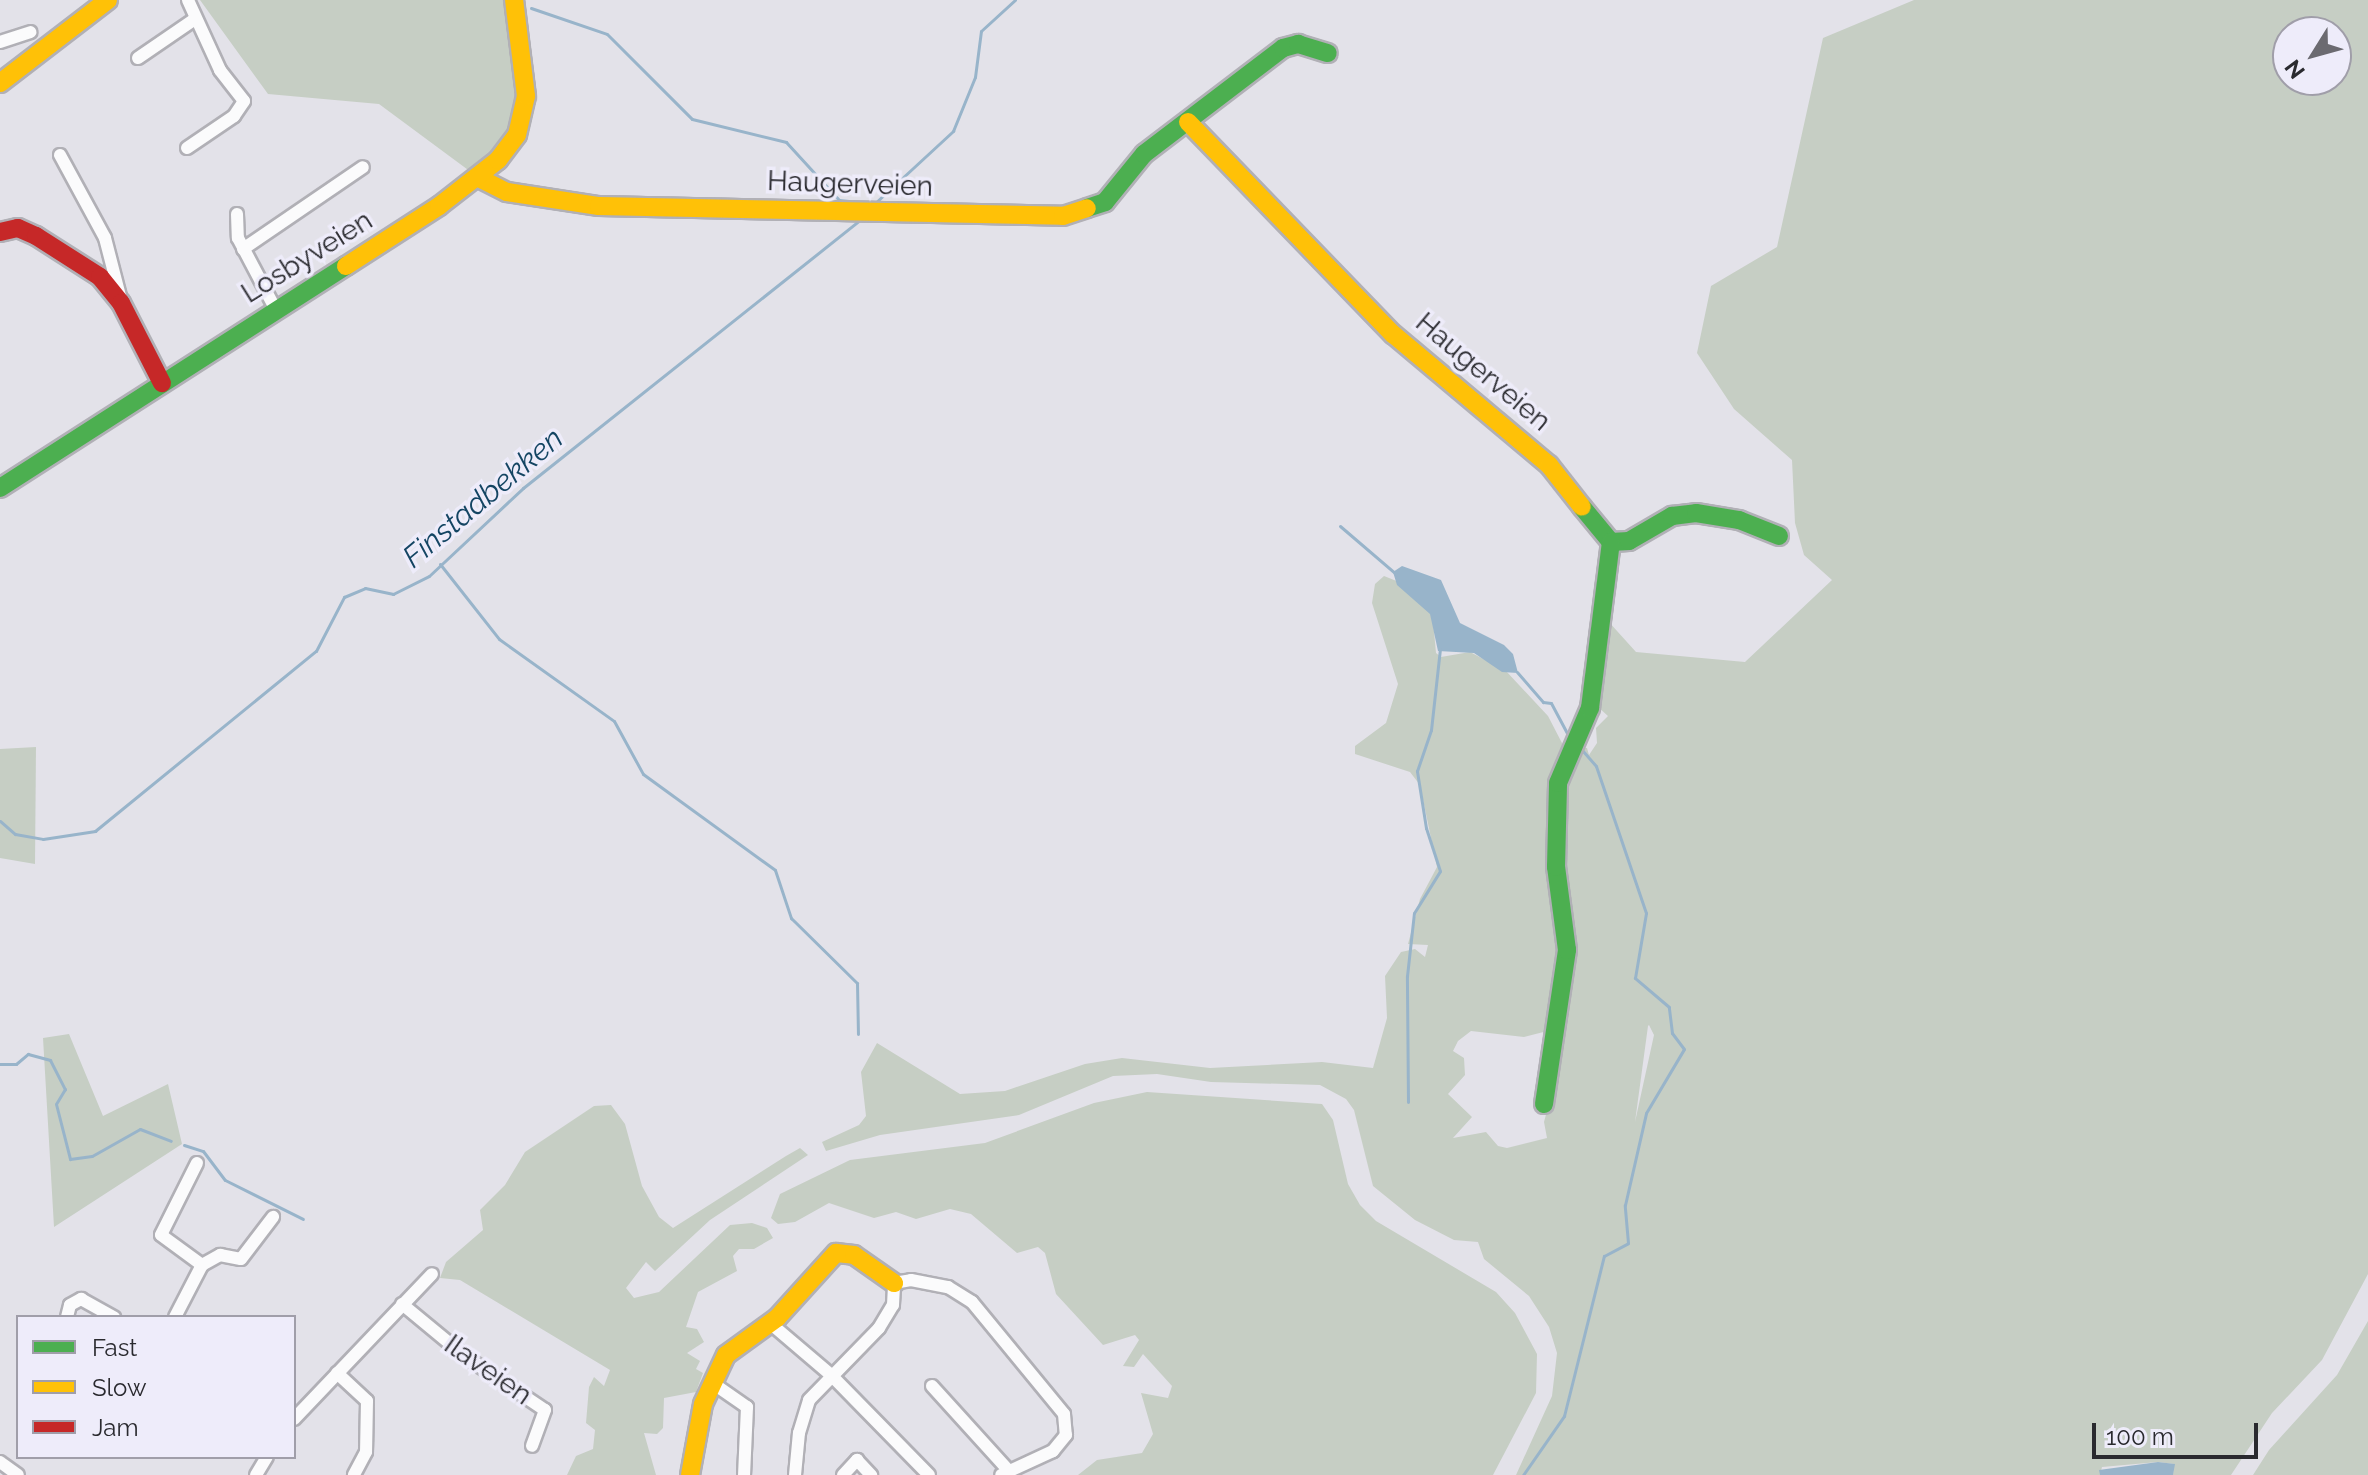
<!DOCTYPE html>
<html>
<head>
<meta charset="utf-8">
<style>
	body { margin:0 }
	#map { position:relative; width:2368px; height:1475px; overflow:hidden; background:#e3e2e9; font-family:Raleway,sans-serif }
	div>[style] { position:absolute }
	[style*='--x'] { left:calc(var(--x)*1px); top:calc(var(--y)*1px); width:calc(var(--w)*1px); rotate:calc(var(--a)*1deg) }
	.green>* { inset:0; background:#c6cec4 }
	.water>* { inset:0; background:#98b4ca }
	.stream>* { height:3px; margin:-1.5px; padding:0 1.5px; transform-origin:1.5px; border-radius:1.5px; background:#98b4ca }
	.roads { filter:drop-shadow(2px 0 #b1b0b6) drop-shadow(-2px 0 #b1b0b6) drop-shadow(0 2px #b1b0b6) drop-shadow(0 -2px #b1b0b6) }
	.street>* { height:12px; margin:-6px; padding:0 6px; transform-origin:6px; border-radius:6px; background:#fbfbfc }
	.fast>* { height:18px; margin:-9px; padding:0 9px; transform-origin:9px; border-radius:9px; background:#4caf50 }
	.slow>* { height:18px; margin:-9px; padding:0 9px; transform-origin:9px; border-radius:9px; background:#ffc107 }
	.jam>* { height:18px; margin:-9px; padding:0 9px; transform-origin:9px; border-radius:9px; background:#c62828 }
	span { translate:-50% -50%; white-space:nowrap; text-align:center; line-height:1.15; -webkit-text-stroke:7px #eeecfa; paint-order:stroke }
	.street-label { font-size:28px; color:#2a2a2f }
	.water-label { font-size:30px; color:#144563; font-style:italic }
	.legend { position:absolute; left:16px; top:1315px; width:280px; height:144px; box-sizing:border-box; background:#eeecfa; border:2px solid #a09ea9; margin:0; padding:10px 14px; list-style:none; font-size:24px; color:#2a2a2f }
	.legend li { display:flex; align-items:center; gap:16px; height:40px }
	.legend b { width:40px; border:2px solid #a09ea9 }
	.north { position:absolute; left:2272px; top:16px; width:80px; height:80px; box-sizing:border-box; background:#eeecfa; border:2px solid #a09ea9; border-radius:50%; rotate:233deg; font-size:22px; font-weight:700; line-height:32px; text-align:center; color:#2a2a2f }
	.north::after { content:''; display:block; margin:auto; width:28px; height:36px; background:#6b6a70; clip-path:polygon(50% 0,100% 100%,50% 72%,0 100%) }
	.scale { position:absolute; left:2092px; top:1423px; width:166px; height:36px; box-sizing:border-box; border:4px solid #2a2a2f; border-top:0; padding-left:10px; font-size:24px; line-height:28px; white-space:nowrap; color:#2a2a2f; -webkit-text-stroke:6px #eeecfa; paint-order:stroke }
</style>
</head>
<body>
<div id="map">
	<div class="green">
		<div style="clip-path:polygon(200px 0,511px 0,529px 100px,479px 178px,379px 104px,268px 94px)"></div>
		<div style="clip-path:polygon(evenodd,1914px 0,2368px 0,2368px 1274px,2322px 1360px,2272px 1413px,2231px 1475px,2173px 1475px,2174px 1464px,2158px 1462px,2102px 1467px,2100px 1475px,1516px 1475px,1552px 1396px,1557px 1353px,1549px 1327px,1529px 1296px,1484px 1259px,1478px 1242px,1454px 1240px,1415px 1220px,1373px 1186px,1354px 1110px,1346px 1099px,1320px 1085px,1211px 1082px,1157px 1074px,1113px 1076px,1019px 1115px,880px 1135px,826px 1151px,822px 1142px,859px 1125px,866px 1116px,861px 1072px,877px 1043px,960px 1094px,1005px 1091px,1085px 1064px,1122px 1058px,1210px 1068px,1322px 1062px,1373px 1068px,1387px 1018px,1385px 976px,1401px 952px,1415px 949px,1425px 957px,1428px 945px,1408px 944px,1420px 899px,1437px 867px,1420px 785px,1410px 772px,1355px 754px,1355px 746px,1386px 723px,1398px 684px,1372px 603px,1375px 584px,1384px 576px,1404px 584px,1432px 610px,1436px 653px,1441px 657px,1470px 652px,1506px 671px,1548px 716px,1563px 745px,1587px 748px,1589px 755px,1597px 743px,1596px 728px,1608px 716px,1598px 707px,1608px 621px,1636px 652px,1745px 662px,1832px 580px,1804px 555px,1795px 523px,1792px 460px,1734px 409px,1697px 353px,1711px 286px,1777px 247px,1823px 38px,1914px 0,2288px 32px,2336px 32px,2336px 80px,2288px 80px,2288px 32px,1914px 0,1649px 1025px,1654px 1035px,1635px 1122px,1648px 1026px,1649px 1025px,1914px 0,1555px 1029px,1553px 1088px,1544px 1122px,1547px 1138px,1507px 1148px,1498px 1146px,1486px 1132px,1453px 1138px,1472px 1117px,1448px 1094px,1465px 1075px,1464px 1058px,1453px 1051px,1458px 1041px,1471px 1031px,1524px 1037px,1555px 1029px)"></div>
		<div style="clip-path:polygon(36px 747px,35px 864px,0 858px,0 749px)"></div>
		<div style="clip-path:polygon(69px 1034px,103px 1116px,168px 1084px,182px 1144px,54px 1227px,43px 1038px)"></div>
		<div style="clip-path:polygon(1147px 1092px,1322px 1104px,1333px 1120px,1348px 1184px,1360px 1205px,1376px 1221px,1496px 1292px,1515px 1313px,1537px 1354px,1536px 1393px,1493px 1475px,1078px 1475px,1097px 1460px,1142px 1453px,1153px 1434px,1141px 1393px,1168px 1398px,1172px 1386px,1143px 1354px,1134px 1367px,1123px 1366px,1139px 1340px,1135px 1335px,1103px 1345px,1056px 1294px,1045px 1253px,1038px 1247px,1017px 1253px,971px 1214px,950px 1209px,916px 1219px,896px 1212px,874px 1218px,829px 1203px,795px 1222px,778px 1224px,771px 1218px,780px 1194px,850px 1160px,985px 1143px,1094px 1103px)"></div>
		<div style="clip-path:polygon(611px 1105px,625px 1124px,642px 1186px,659px 1217px,673px 1228px,786px 1156px,800px 1148px,808px 1155px,710px 1220px,655px 1271px,646px 1262px,626px 1288px,634px 1298px,659px 1292px,730px 1225px,752px 1223px,767px 1228px,773px 1238px,754px 1249px,739px 1249px,733px 1256px,737px 1271px,698px 1292px,686px 1327px,697px 1329px,704px 1342px,687px 1353px,700px 1361px,696px 1369px,703px 1373px,696px 1392px,664px 1398px,663px 1428px,657px 1434px,644px 1433px,656px 1475px,567px 1475px,576px 1456px,593px 1449px,595px 1430px,586px 1423px,589px 1387px,594px 1377px,604px 1386px,610px 1370px,460px 1280px,440px 1278px,446px 1262px,483px 1230px,480px 1210px,505px 1185px,525px 1152px,594px 1106px)"></div>
		<div style="clip-path:polygon(2368px 1321px,2368px 1475px,2253px 1475px,2269px 1450px,2337px 1375px)"></div>
	</div>
	<div class="water">
		<div style="clip-path:polygon(1402px 566px,1441px 580px,1460px 623px,1504px 645px,1513px 654px,1518px 673px,1502px 672px,1474px 653px,1438px 651px,1430px 614px,1397px 585px,1393px 572px)"></div>
		<div style="clip-path:polygon(2158px 1462px,2175px 1464px,2173px 1475px,2100px 1475px,2099px 1470px)"></div>
	</div>
	<div class="stream">
		<div style="--x:531;--y:8;--w:80;--a:18.9"></div>
		<div style="--x:607;--y:34;--w:120;--a:45"></div>
		<div style="--x:692;--y:119;--w:97;--a:13.7"></div>
		<div style="--x:786;--y:142;--w:79;--a:47.6"></div>
		<div style="--x:839;--y:200;--w:27;--a:6"></div>
		<div style="--x:874;--y:204;--w:108;--a:-42.7"></div>
		<div style="--x:953;--y:131;--w:58;--a:-67.8"></div>
		<div style="--x:975;--y:77;--w:46;--a:-82.6"></div>
		<div style="--x:981;--y:31;--w:46;--a:-42.4"></div>
		<div style="--x:1340;--y:526;--w:74;--a:40.6"></div>
		<div style="--x:440;--y:564;--w:95;--a:51.8"></div>
		<div style="--x:499;--y:639;--w:141;--a:35.5"></div>
		<div style="--x:614;--y:721;--w:60;--a:61.3"></div>
		<div style="--x:643;--y:774;--w:163;--a:36"></div>
		<div style="--x:775;--y:870;--w:51;--a:71.6"></div>
		<div style="--x:791;--y:918;--w:93;--a:44.6"></div>
		<div style="--x:857;--y:983;--w:51;--a:88.9"></div>
		<div style="--x:1517;--y:672;--w:40;--a:49"></div>
		<div style="--x:1543;--y:702;--w:8;--a:7"></div>
		<div style="--x:1551;--y:703;--w:36;--a:62"></div>
		<div style="--x:0;--y:821;--w:20;--a:41"></div>
		<div style="--x:15;--y:834;--w:28;--a:10"></div>
		<div style="--x:43;--y:839;--w:53;--a:-8.7"></div>
		<div style="--x:95;--y:831;--w:285;--a:-39.2"></div>
		<div style="--x:316;--y:651;--w:61;--a:-62.6"></div>
		<div style="--x:344;--y:597;--w:23;--a:-23"></div>
		<div style="--x:365;--y:588;--w:29;--a:12"></div>
		<div style="--x:393;--y:594;--w:40;--a:-26.6"></div>
		<div style="--x:429;--y:576;--w:129;--a:-43.1"></div>
		<div style="--x:523;--y:488;--w:431;--a:-38.5"></div>
		<div style="--x:0;--y:1064;--w:16;--a:0"></div>
		<div style="--x:16;--y:1064;--w:16;--a:-40"></div>
		<div style="--x:28;--y:1054;--w:23;--a:15"></div>
		<div style="--x:50;--y:1060;--w:33;--a:63"></div>
		<div style="--x:65;--y:1089;--w:17;--a:121"></div>
		<div style="--x:56;--y:1104;--w:57;--a:75.7"></div>
		<div style="--x:70;--y:1159;--w:22;--a:-8"></div>
		<div style="--x:92;--y:1156;--w:55;--a:-29.4"></div>
		<div style="--x:140;--y:1129;--w:33;--a:21"></div>
		<div style="--x:1408;--y:1102;--w:126;--a:-90.5"></div>
		<div style="--x:1407;--y:976;--w:63;--a:-83.7"></div>
		<div style="--x:1414;--y:913;--w:49;--a:-58.2"></div>
		<div style="--x:1440;--y:871;--w:45;--a:-108"></div>
		<div style="--x:1426;--y:828;--w:58;--a:-99"></div>
		<div style="--x:1417;--y:771;--w:43;--a:-71.1"></div>
		<div style="--x:1431;--y:730;--w:81;--a:-83.7"></div>
		<div style="--x:184;--y:1145;--w:20;--a:18"></div>
		<div style="--x:203;--y:1151;--w:36;--a:53"></div>
		<div style="--x:225;--y:1180;--w:87;--a:26.6"></div>
		<div style="--x:1523;--y:1475;--w:72;--a:-55.2"></div>
		<div style="--x:1564;--y:1416;--w:165;--a:-76"></div>
		<div style="--x:1604;--y:1256;--w:27;--a:-28"></div>
		<div style="--x:1628;--y:1243;--w:38;--a:-95"></div>
		<div style="--x:1625;--y:1205;--w:94;--a:-77.1"></div>
		<div style="--x:1646;--y:1113;--w:74;--a:-59.3"></div>
		<div style="--x:1684;--y:1049;--w:20;--a:-127"></div>
		<div style="--x:1672;--y:1033;--w:26;--a:-97"></div>
		<div style="--x:1669;--y:1007;--w:45;--a:-139.5"></div>
		<div style="--x:1635;--y:978;--w:66;--a:-80.4"></div>
		<div style="--x:1646;--y:913;--w:155;--a:-108.8"></div>
		<div style="--x:1596;--y:766;--w:23;--a:-131"></div>
	</div>
	<div class="roads">
		<div class="street">
			<div style="--x:0;--y:42;--w:32;--a:-18"></div>
			<div style="--x:138;--y:58;--w:69;--a:-34.4"></div>
			<div style="--x:187;--y:148;--w:57;--a:-34.2"></div>
			<div style="--x:234;--y:116;--w:18;--a:-56"></div>
			<div style="--x:244;--y:101;--w:39;--a:-128"></div>
			<div style="--x:220;--y:70;--w:77;--a:-114.6"></div>
			<div style="--x:60;--y:155;--w:94;--a:61.5"></div>
			<div style="--x:105;--y:238;--w:64;--a:75.5"></div>
			<div style="--x:237;--y:214;--w:24;--a:88"></div>
			<div style="--x:238;--y:238;--w:81;--a:62.2"></div>
			<div style="--x:243;--y:249;--w:145;--a:-34.3"></div>
			<div style="--x:197;--y:1163;--w:80;--a:116.6"></div>
			<div style="--x:161;--y:1235;--w:51;--a:36.2"></div>
			<div style="--x:402;--y:1304;--w:83;--a:39.6"></div>
			<div style="--x:466;--y:1357;--w:95;--a:33.9"></div>
			<div style="--x:545;--y:1410;--w:38;--a:110"></div>
			<div style="--x:67;--y:1317;--w:12;--a:-76"></div>
			<div style="--x:70;--y:1305;--w:13;--a:-29"></div>
			<div style="--x:81;--y:1299;--w:38;--a:29"></div>
			<div style="--x:175;--y:1317;--w:59;--a:-62.6"></div>
			<div style="--x:202;--y:1265;--w:21;--a:-29"></div>
			<div style="--x:220;--y:1255;--w:21;--a:11"></div>
			<div style="--x:241;--y:1259;--w:53;--a:-52.7"></div>
			<div style="--x:770;--y:1323;--w:80;--a:40.4"></div>
			<div style="--x:831;--y:1375;--w:140;--a:45.6"></div>
			<div style="--x:337;--y:1373;--w:41;--a:43"></div>
			<div style="--x:367;--y:1401;--w:51;--a:91.1"></div>
			<div style="--x:366;--y:1452;--w:26;--a:118"></div>
			<div style="--x:711;--y:1382;--w:44;--a:34.8"></div>
			<div style="--x:747;--y:1407;--w:68;--a:92.5"></div>
			<div style="--x:932;--y:1386;--w:115;--a:47.8"></div>
			<div style="--x:294;--y:1419;--w:200;--a:-46.4"></div>
			<div style="--x:0;--y:1462;--w:22;--a:36"></div>
			<div style="--x:256;--y:1475;--w:21;--a:-59"></div>
			<div style="--x:795;--y:1475;--w:42;--a:-84.6"></div>
			<div style="--x:799;--y:1433;--w:34;--a:-73"></div>
			<div style="--x:809;--y:1400;--w:100;--a:-45.8"></div>
			<div style="--x:879;--y:1328;--w:27;--a:-59"></div>
			<div style="--x:893;--y:1305;--w:22;--a:-87"></div>
			<div style="--x:894;--y:1283;--w:17;--a:-10"></div>
			<div style="--x:911;--y:1280;--w:38;--a:11"></div>
			<div style="--x:948;--y:1287;--w:28;--a:32"></div>
			<div style="--x:972;--y:1302;--w:145;--a:50.6"></div>
			<div style="--x:1064;--y:1414;--w:21;--a:85"></div>
			<div style="--x:1066;--y:1435;--w:21;--a:129"></div>
			<div style="--x:1053;--y:1451;--w:57;--a:155.2"></div>
			<div style="--x:843;--y:1475;--w:21;--a:-47"></div>
			<div style="--x:857;--y:1460;--w:21;--a:47"></div>
		</div>
		<div class="fast">
			<div style="--x:1087;--y:208;--w:19;--a:-18"></div>
			<div style="--x:1105;--y:202;--w:62;--a:-50.9"></div>
			<div style="--x:1144;--y:154;--w:175;--a:-37.3"></div>
			<div style="--x:1283;--y:48;--w:16;--a:-15"></div>
			<div style="--x:1298;--y:44;--w:31;--a:17"></div>
			<div style="--x:0;--y:488;--w:411;--a:-32.7"></div>
			<div style="--x:1582;--y:507;--w:45;--a:50.4"></div>
			<div style="--x:1611;--y:542;--w:18;--a:-3"></div>
			<div style="--x:1629;--y:541;--w:50;--a:-30.2"></div>
			<div style="--x:1672;--y:516;--w:24;--a:-7"></div>
			<div style="--x:1696;--y:513;--w:44;--a:9.2"></div>
			<div style="--x:1739;--y:520;--w:43;--a:21.8"></div>
			<div style="--x:1544;--y:1104;--w:156;--a:-81.5"></div>
			<div style="--x:1567;--y:950;--w:84;--a:-97.5"></div>
			<div style="--x:1556;--y:867;--w:84;--a:-88.6"></div>
			<div style="--x:1558;--y:783;--w:82;--a:-66.9"></div>
			<div style="--x:1590;--y:708;--w:167;--a:-82.8"></div>
		</div>
		<div class="slow">
			<div style="--x:0;--y:83;--w:136;--a:-37.5"></div>
			<div style="--x:1188;--y:122;--w:296;--a:46"></div>
			<div style="--x:1394;--y:335;--w:202;--a:40"></div>
			<div style="--x:1549;--y:465;--w:53;--a:51.8"></div>
			<div style="--x:479;--y:178;--w:31;--a:27"></div>
			<div style="--x:507;--y:192;--w:93;--a:8.7"></div>
			<div style="--x:599;--y:206;--w:464;--a:1.2"></div>
			<div style="--x:1063;--y:216;--w:25;--a:-18"></div>
			<div style="--x:346;--y:266;--w:111;--a:-32.8"></div>
			<div style="--x:439;--y:206;--w:75;--a:-37.9"></div>
			<div style="--x:498;--y:160;--w:31;--a:-53"></div>
			<div style="--x:517;--y:135;--w:40;--a:-77"></div>
			<div style="--x:526;--y:96;--w:97;--a:-97.1"></div>
			<div style="--x:690;--y:1475;--w:72;--a:-79.6"></div>
			<div style="--x:703;--y:1404;--w:54;--a:-64.9"></div>
			<div style="--x:726;--y:1355;--w:63;--a:-36"></div>
			<div style="--x:777;--y:1318;--w:88;--a:-47.8"></div>
			<div style="--x:836;--y:1253;--w:18;--a:6"></div>
			<div style="--x:854;--y:1255;--w:49;--a:35"></div>
		</div>
		<div class="jam">
			<div style="--x:0;--y:232;--w:18;--a:-13"></div>
			<div style="--x:18;--y:228;--w:20;--a:24"></div>
			<div style="--x:36;--y:236;--w:76;--a:32.6"></div>
			<div style="--x:100;--y:277;--w:33;--a:51"></div>
			<div style="--x:121;--y:303;--w:90;--a:62.9"></div>
		</div>
	</div>
	<div class="street-label">
		<span style="left:850px;top:184px;rotate:2deg">Haugerveien</span>
		<span style="left:307px;top:257px;rotate:-32deg">Losbyveien</span>
		<span style="left:1483px;top:372px;rotate:40deg">Haugerveien</span>
		<span style="left:488px;top:1370px;rotate:35deg">Ilaveien</span>
	</div>
	<div class="water-label">
		<span style="left:483px;top:498px;rotate:-40deg">Finstadbekken</span>
	</div>
	<ul class="legend">
	<li><b style="height:10px;background:#4caf50"></b>Fast</li>
	<li><b style="height:10px;background:#ffc107"></b>Slow</li>
	<li><b style="height:10px;background:#c62828"></b>Jam</li>
	</ul>
	<div class="north">N</div>
	<div class="scale">100 m</div>
</div>
</body>
</html>
